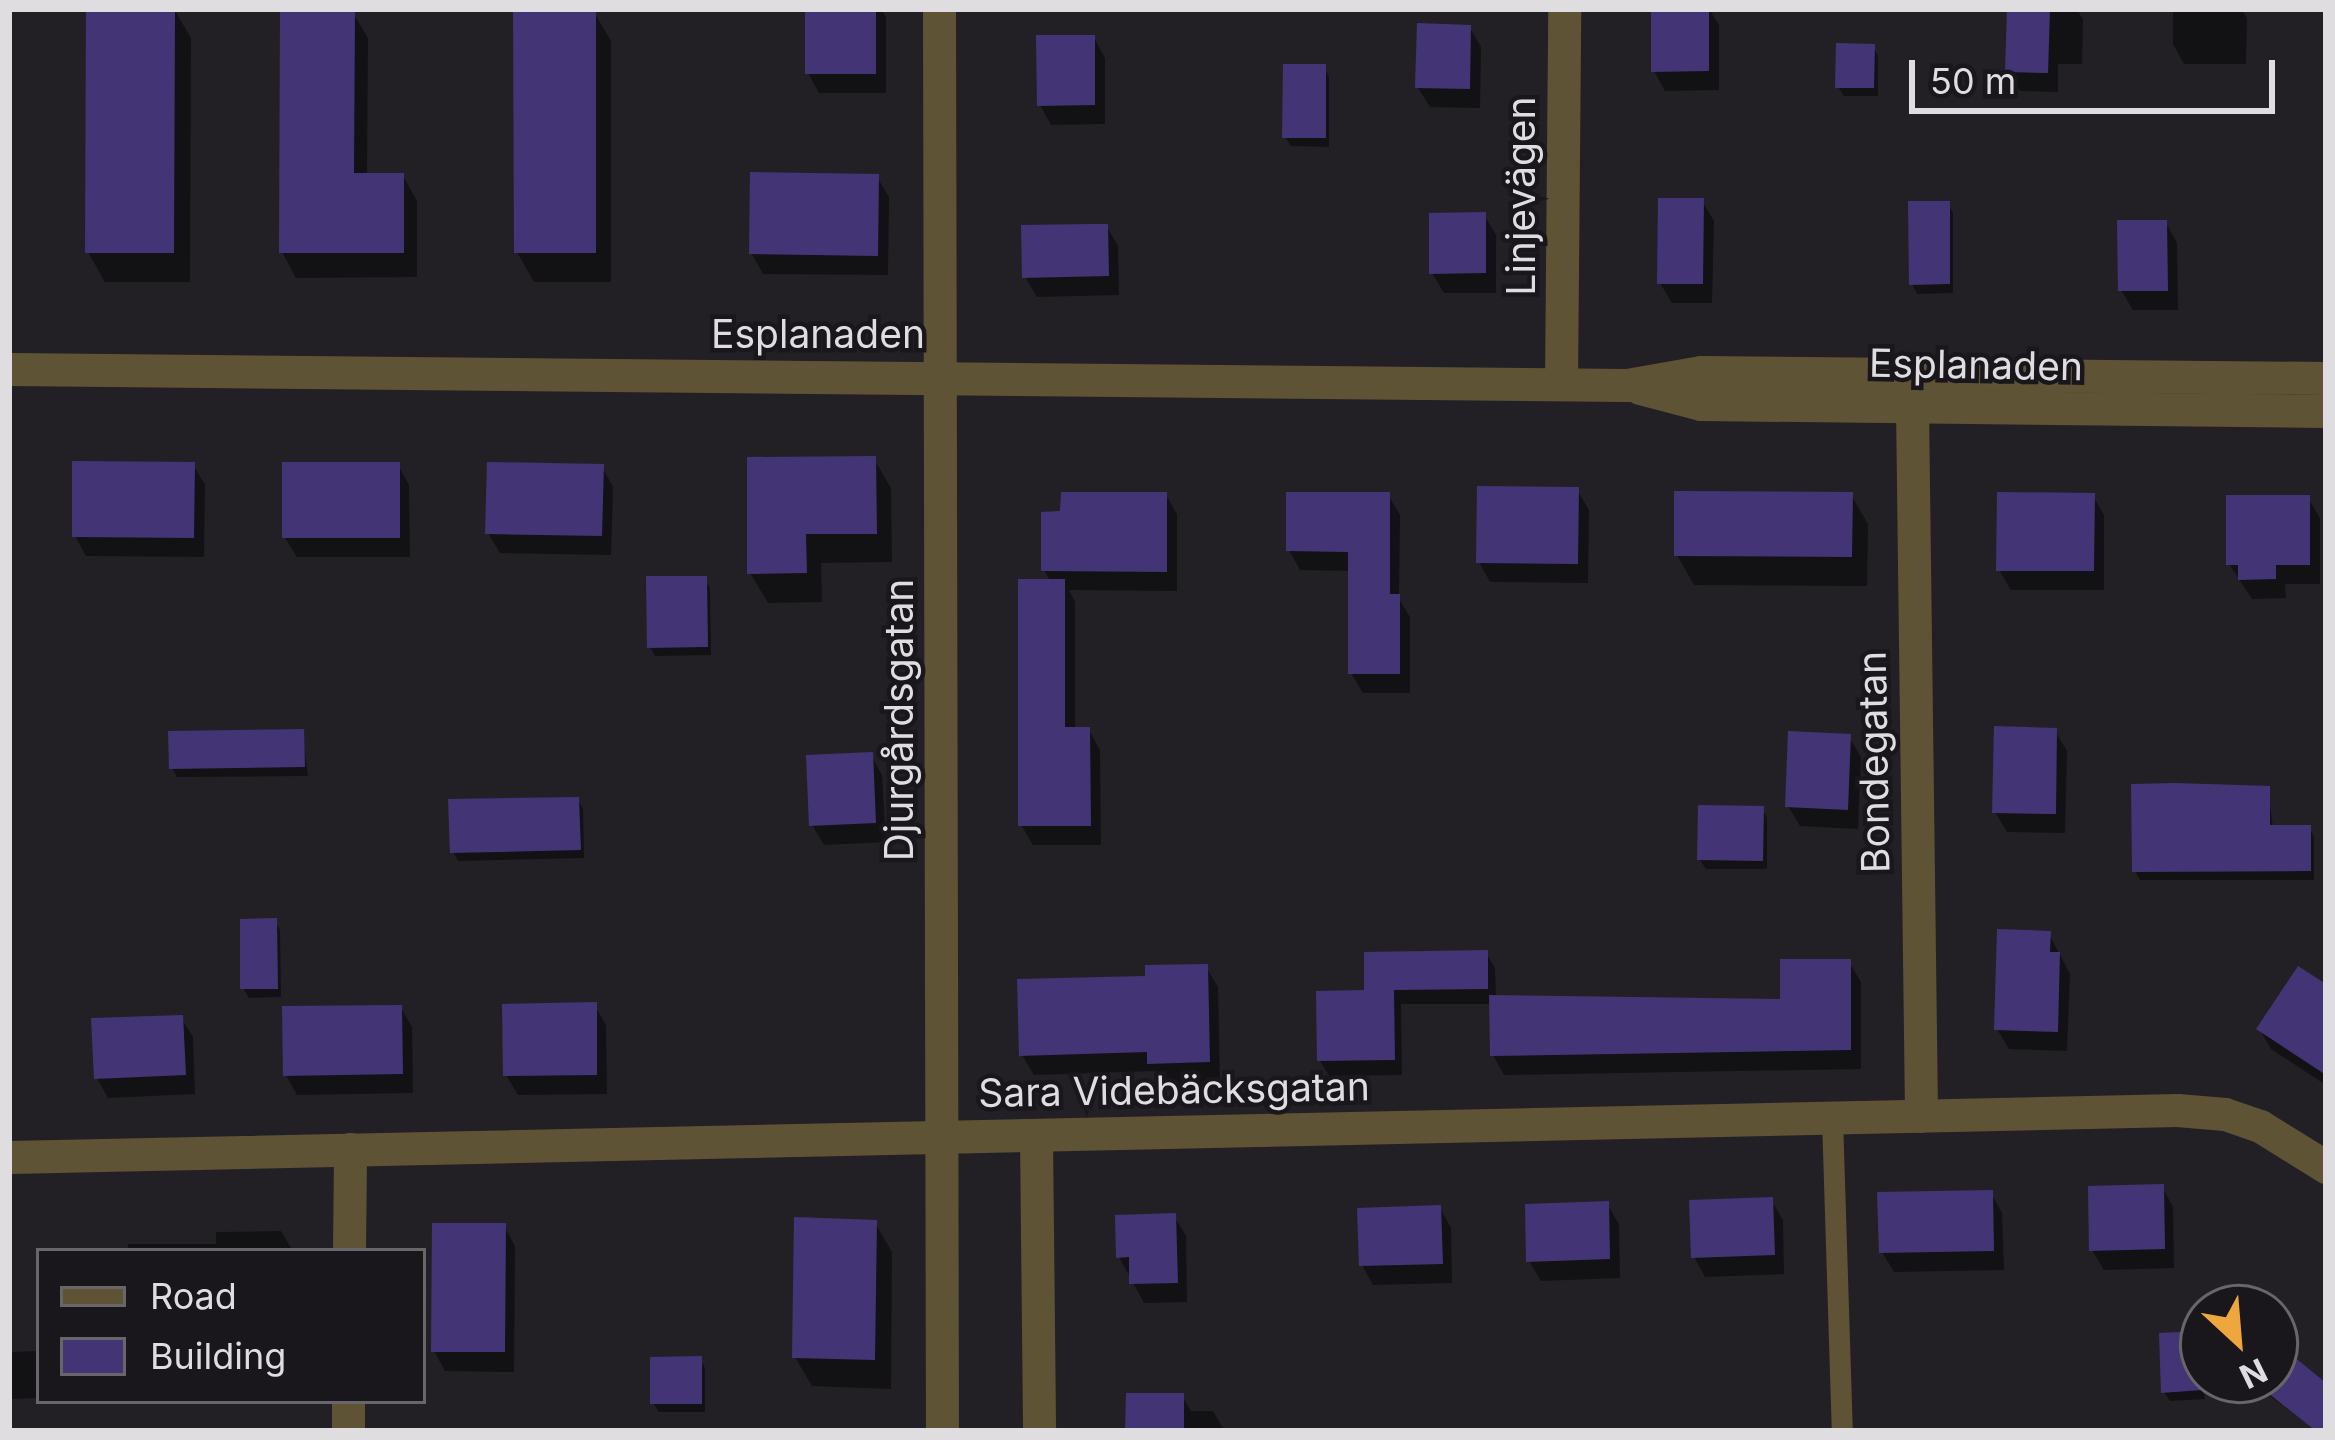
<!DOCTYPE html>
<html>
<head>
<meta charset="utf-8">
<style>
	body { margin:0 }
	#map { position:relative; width:2335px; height:1440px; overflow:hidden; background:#232025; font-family:Inter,sans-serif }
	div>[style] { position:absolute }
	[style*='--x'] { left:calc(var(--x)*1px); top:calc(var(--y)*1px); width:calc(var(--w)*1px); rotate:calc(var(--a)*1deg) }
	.shadow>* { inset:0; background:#0007 }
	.building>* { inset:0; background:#433575 }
	.service>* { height:21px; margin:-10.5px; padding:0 10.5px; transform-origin:10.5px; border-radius:10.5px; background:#5e5435 }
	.minor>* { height:33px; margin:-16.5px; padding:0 16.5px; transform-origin:16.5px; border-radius:16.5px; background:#5e5435 }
	.tertiary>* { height:33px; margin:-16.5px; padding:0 16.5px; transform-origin:16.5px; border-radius:16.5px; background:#5e5435 }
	span { translate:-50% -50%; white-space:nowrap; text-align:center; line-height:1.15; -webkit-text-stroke:9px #1a171c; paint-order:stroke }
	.street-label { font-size:39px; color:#dfdde0 }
	.frame { position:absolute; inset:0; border:12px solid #dfdde0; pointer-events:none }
	.legend { position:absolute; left:36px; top:1248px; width:390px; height:156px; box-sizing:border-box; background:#1a171c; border:3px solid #69666a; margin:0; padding:15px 21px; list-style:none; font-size:36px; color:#dfdde0 }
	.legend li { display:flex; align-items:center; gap:24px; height:60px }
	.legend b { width:60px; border:3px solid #69666a }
	.north { position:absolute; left:2179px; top:1284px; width:120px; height:120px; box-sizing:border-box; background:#1a171c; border:3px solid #69666a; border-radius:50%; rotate:154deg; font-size:33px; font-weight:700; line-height:48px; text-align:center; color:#dfdde0 }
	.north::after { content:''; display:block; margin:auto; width:42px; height:54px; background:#eea73c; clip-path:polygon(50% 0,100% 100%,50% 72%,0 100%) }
	.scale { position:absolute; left:1909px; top:60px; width:366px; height:54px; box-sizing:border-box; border:6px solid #dfdde0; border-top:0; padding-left:15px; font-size:36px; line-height:42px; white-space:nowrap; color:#dfdde0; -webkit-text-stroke:9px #1a171c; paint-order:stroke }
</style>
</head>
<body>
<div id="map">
	<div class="shadow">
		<div style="clip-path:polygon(89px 9px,174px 9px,191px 38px,190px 282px,105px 282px,88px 252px)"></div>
		<div style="clip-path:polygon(808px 9px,881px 9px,886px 17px,886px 93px,819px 93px,808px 73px)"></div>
		<div style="clip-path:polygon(1654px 9px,1709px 9px,1719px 25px,1719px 90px,1665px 91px,1654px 71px)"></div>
		<div style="clip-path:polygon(2010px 9px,2077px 9px,2083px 20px,2082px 64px,2058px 64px,2058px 92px,2020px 91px,2008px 71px)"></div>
		<div style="clip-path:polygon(2173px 9px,2241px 9px,2247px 18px,2246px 64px,2184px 64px,2173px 44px)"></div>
		<div style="clip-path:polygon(594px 12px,611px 41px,611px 282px,534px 282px,517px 252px)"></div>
		<div style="clip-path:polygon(353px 13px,368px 38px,367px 176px,403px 176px,417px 201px,417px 277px,296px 278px,282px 252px)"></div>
		<div style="clip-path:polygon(1470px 28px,1481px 47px,1480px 108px,1430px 107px,1418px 88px)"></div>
		<div style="clip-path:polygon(1094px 38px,1105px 58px,1105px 124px,1051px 125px,1040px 105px)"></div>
		<div style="clip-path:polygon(1873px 47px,1878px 56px,1878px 96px,1844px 96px,1838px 87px)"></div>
		<div style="clip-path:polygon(1324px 67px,1329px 76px,1329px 147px,1291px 146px,1285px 137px)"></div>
		<div style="clip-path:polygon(877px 177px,889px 197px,888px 275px,763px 274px,752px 254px)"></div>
		<div style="clip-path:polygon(1702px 201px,1714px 221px,1712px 303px,1672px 303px,1660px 283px)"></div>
		<div style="clip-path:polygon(1948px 204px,1953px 213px,1953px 293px,1917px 294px,1912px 284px)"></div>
		<div style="clip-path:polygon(1484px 215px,1496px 235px,1496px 293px,1444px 293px,1432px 273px)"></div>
		<div style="clip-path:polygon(2166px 223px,2177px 243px,2178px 310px,2133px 310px,2121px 290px)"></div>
		<div style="clip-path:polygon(1107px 227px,1118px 246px,1119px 295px,1037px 297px,1025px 277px)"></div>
		<div style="clip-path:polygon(874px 459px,891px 488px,892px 562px,821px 563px,822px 602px,768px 603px,750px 573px)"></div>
		<div style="clip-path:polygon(193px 465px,205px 485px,204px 557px,86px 556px,75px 536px)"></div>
		<div style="clip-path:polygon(398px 465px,409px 485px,410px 557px,297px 557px,285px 538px)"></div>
		<div style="clip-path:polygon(602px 467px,613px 487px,611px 555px,500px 553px,488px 533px)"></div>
		<div style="clip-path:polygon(1577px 490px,1589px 510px,1588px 583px,1490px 582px,1479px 562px)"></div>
		<div style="clip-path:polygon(1166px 495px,1177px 514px,1177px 591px,1069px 590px,1075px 602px,1075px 730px,1089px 730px,1100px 750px,1101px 845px,1033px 845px,1021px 825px,1051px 582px,1044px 570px)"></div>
		<div style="clip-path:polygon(1388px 495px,1400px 515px,1399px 599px,1410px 617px,1410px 693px,1363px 693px,1351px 673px,1351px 571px,1300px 570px,1289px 550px)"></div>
		<div style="clip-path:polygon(1851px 495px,1868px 524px,1867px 586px,1694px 585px,1677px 555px)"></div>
		<div style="clip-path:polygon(2093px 496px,2104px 515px,2104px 590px,2011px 590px,1999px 570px)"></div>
		<div style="clip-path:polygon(2308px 498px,2320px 518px,2320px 584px,2285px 584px,2286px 598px,2252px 599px,2229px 564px)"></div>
		<div style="clip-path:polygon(705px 579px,710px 588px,711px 655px,655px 656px,650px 647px)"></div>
		<div style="clip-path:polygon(2055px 731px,2067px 751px,2065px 833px,2007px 832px,1995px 812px)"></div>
		<div style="clip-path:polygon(302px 732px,308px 776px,177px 777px,172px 768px)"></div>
		<div style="clip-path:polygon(1849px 737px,1861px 757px,1858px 829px,1800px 826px,1788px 806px)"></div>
		<div style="clip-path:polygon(871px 755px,882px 775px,886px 842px,824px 845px,812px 825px)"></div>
		<div style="clip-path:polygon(2268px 789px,2273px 828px,2309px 828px,2314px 837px,2314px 880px,2140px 880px,2135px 871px)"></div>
		<div style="clip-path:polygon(578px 800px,583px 809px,584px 858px,458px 861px,453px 852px)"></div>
		<div style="clip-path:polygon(1762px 808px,1767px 818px,1767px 869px,1706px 869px,1700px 860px)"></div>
		<div style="clip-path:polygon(275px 921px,280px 930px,281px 997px,249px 998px,243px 988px)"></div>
		<div style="clip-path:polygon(2049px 934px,2070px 974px,2067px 1051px,2009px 1049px,1997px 1029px)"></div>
		<div style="clip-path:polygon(1486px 953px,1495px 968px,1496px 998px,1783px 1002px,1849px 962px,1861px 982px,1861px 1069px,1504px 1075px,1493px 1055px,1492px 1004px,1401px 1004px,1402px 1075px,1329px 1076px,1320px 1061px,1367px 992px)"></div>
		<div style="clip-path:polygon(1206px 967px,1218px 987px,1220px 1081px,1161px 1083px,1155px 1071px,1034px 1075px,1022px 1055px,1148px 979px)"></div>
		<div style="clip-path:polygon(2326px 987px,2326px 1085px,2271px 1049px,2260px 1030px)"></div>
		<div style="clip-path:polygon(595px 1006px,606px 1025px,607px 1094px,518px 1095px,506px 1075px)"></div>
		<div style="clip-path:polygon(401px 1008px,412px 1027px,413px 1093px,297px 1095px,286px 1075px)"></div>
		<div style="clip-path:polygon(181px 1018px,193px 1037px,195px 1094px,108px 1098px,97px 1078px)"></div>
		<div style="clip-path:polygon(2162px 1187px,2173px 1207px,2174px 1268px,2104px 1270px,2092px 1250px)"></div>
		<div style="clip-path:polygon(1991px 1193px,2002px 1213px,2004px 1270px,1894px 1272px,1882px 1252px)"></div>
		<div style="clip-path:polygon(1771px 1200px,1783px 1220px,1784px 1274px,1705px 1277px,1694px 1257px)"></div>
		<div style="clip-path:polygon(1607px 1204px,1619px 1224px,1620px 1278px,1541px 1281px,1529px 1261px)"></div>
		<div style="clip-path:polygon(1440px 1208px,1451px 1228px,1452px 1283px,1373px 1285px,1362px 1265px)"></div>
		<div style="clip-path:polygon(1174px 1216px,1186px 1236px,1187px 1302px,1144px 1303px,1119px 1257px)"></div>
		<div style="clip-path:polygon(875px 1223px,892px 1252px,891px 1389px,812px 1386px,795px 1357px)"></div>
		<div style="clip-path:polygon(504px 1226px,515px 1246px,514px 1372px,445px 1371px,434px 1351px)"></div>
		<div style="clip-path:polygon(281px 1231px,293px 1251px,128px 1251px,128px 1244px,216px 1244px,216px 1232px)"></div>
		<div style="clip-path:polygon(2197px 1334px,2205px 1399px,2170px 1401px,2164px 1392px)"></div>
		<div style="clip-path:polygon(39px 1351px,39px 1398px,9px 1399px,9px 1352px)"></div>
		<div style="clip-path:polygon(700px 1359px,705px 1368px,705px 1412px,659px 1412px,653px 1403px)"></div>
		<div style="clip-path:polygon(2275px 1371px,2326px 1386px,2326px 1423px,2319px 1431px,2268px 1395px,2263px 1386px,2275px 1380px)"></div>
		<div style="clip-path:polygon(1182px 1396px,1191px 1411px,1213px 1411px,1224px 1430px,1128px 1431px)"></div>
	</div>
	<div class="building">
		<div style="clip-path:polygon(86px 9px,175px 9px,174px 253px,85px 253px)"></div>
		<div style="clip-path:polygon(280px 9px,355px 10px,354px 173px,404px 173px,404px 253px,279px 253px)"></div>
		<div style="clip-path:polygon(513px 9px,596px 9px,596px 253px,514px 253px)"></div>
		<div style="clip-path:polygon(805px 9px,876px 9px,876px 74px,805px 74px)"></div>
		<div style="clip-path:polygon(1651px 9px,1709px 9px,1709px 71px,1651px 72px)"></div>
		<div style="clip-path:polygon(2007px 9px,2050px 9px,2048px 73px,2005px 72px)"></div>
		<div style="clip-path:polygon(1417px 23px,1471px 25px,1470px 89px,1415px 88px)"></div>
		<div style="clip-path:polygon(1036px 35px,1095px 35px,1095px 105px,1037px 106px)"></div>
		<div style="clip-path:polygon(1836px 43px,1875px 44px,1874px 88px,1835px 88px)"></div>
		<div style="clip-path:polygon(1283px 64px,1326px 64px,1326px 138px,1282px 138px)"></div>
		<div style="clip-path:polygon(750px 172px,879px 174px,878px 256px,749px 254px)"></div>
		<div style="clip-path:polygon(1658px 198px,1704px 198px,1703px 284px,1657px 284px)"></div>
		<div style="clip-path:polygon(1908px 201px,1950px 201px,1950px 284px,1909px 285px)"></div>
		<div style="clip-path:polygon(1486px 212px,1486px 273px,1429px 274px,1429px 213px)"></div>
		<div style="clip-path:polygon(2117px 220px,2167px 220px,2168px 291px,2118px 291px)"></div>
		<div style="clip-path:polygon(1093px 224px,1108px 224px,1109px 276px,1022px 278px,1021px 225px)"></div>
		<div style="clip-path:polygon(876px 456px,877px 534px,806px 534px,807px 573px,747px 574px,747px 457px)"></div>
		<div style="clip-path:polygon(72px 461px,195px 462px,194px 538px,72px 537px)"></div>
		<div style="clip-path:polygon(282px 462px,400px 462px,400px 538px,282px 538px)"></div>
		<div style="clip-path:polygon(487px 462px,604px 464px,602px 536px,485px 534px)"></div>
		<div style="clip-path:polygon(1477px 486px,1579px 487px,1578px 564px,1476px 563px)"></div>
		<div style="clip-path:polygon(1674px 491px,1853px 492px,1852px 557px,1674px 556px)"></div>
		<div style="clip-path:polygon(1061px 492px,1167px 492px,1167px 572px,1041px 571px,1041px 512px,1060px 511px)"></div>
		<div style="clip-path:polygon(1286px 492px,1390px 492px,1390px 594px,1400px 594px,1400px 674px,1348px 674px,1348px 552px,1286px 551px)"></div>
		<div style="clip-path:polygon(1997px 492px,2095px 493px,2094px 571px,1996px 571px)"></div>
		<div style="clip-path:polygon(2226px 495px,2310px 495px,2310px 565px,2276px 565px,2276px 579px,2238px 580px,2238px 565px,2226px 565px)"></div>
		<div style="clip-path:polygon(646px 576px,707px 576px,708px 647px,647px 648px)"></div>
		<div style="clip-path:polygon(1018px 579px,1065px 579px,1065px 727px,1090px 727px,1091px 826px,1018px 826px)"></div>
		<div style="clip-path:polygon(1994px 726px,2057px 728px,2056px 814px,1992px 813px)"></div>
		<div style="clip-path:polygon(304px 729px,305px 767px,169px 769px,168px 731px)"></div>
		<div style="clip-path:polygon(1788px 731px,1851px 734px,1848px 810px,1785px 807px)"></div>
		<div style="clip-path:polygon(873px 752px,876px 823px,809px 826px,806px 755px)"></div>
		<div style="clip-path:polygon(2175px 783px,2270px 786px,2270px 825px,2311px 825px,2311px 871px,2132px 872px,2131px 784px)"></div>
		<div style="clip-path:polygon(579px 797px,581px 850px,450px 853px,448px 799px)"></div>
		<div style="clip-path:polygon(1698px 805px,1764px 806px,1763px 861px,1697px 860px)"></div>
		<div style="clip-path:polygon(277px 918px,278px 989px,240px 989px,240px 919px)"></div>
		<div style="clip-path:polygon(1997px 929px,2051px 931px,2050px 952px,2060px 952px,2058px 1032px,1994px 1030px)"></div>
		<div style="clip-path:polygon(1488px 950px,1488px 989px,1394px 990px,1395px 1060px,1317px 1061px,1316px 991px,1364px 990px,1364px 952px)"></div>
		<div style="clip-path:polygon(1780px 959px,1851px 959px,1851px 1050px,1490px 1056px,1489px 995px,1780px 999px)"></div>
		<div style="clip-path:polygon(1208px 964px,1210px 1062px,1147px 1064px,1147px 1052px,1019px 1056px,1017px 979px,1145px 976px,1145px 965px)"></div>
		<div style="clip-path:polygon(2298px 966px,2326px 984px,2326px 1075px,2256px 1029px)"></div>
		<div style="clip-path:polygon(597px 1002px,597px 1075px,503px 1076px,502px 1004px)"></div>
		<div style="clip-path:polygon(402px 1005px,403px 1074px,283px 1076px,282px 1006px)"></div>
		<div style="clip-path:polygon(183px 1015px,186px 1075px,94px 1079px,91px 1018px)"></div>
		<div style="clip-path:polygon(2164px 1184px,2165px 1249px,2089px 1251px,2088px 1186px)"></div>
		<div style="clip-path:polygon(1993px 1190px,1994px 1251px,1879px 1253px,1877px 1192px)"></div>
		<div style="clip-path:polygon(1773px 1197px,1775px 1255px,1691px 1258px,1689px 1200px)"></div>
		<div style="clip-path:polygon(1609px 1201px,1610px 1259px,1526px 1262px,1525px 1204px)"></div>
		<div style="clip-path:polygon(1441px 1205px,1443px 1264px,1359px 1266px,1357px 1208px)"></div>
		<div style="clip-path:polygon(1176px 1213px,1178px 1283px,1129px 1284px,1129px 1257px,1116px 1258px,1115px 1215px)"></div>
		<div style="clip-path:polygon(794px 1217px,877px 1220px,875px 1360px,792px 1358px)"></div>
		<div style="clip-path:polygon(432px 1223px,506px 1223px,505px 1352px,431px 1352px)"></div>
		<div style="clip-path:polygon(2199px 1331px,2202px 1390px,2161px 1393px,2159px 1333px)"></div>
		<div style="clip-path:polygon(2287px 1351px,2326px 1383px,2326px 1431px,2316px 1431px,2259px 1386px,2275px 1380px,2275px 1366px)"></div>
		<div style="clip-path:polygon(702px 1356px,702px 1404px,650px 1404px,650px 1357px)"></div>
		<div style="clip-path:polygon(1126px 1393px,1184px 1393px,1184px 1431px,1125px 1431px)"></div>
	</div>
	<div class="service">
		<div style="--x:1832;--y:1118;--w:313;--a:88.2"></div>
	</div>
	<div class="minor">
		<div style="--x:939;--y:9;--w:1422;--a:89.88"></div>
		<div style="--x:1561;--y:384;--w:375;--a:-89.5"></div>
		<div style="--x:1912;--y:406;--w:710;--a:89.27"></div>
		<div style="--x:1036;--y:1137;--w:294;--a:89.4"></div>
		<div style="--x:9;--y:1157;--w:2169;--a:-1.24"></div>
		<div style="--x:2177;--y:1110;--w:48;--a:4.8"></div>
		<div style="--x:2225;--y:1114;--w:37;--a:19"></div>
		<div style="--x:2260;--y:1126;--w:78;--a:31.8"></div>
		<div style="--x:349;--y:1251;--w:102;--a:-89.4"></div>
		<div style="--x:348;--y:1431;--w:30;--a:-90"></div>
	</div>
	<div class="tertiary">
		<div style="--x:9;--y:369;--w:1618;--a:0.57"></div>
		<div style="--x:1627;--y:385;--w:75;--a:-10"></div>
		<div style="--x:1701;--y:372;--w:625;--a:0.55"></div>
		<div style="--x:1640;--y:388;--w:63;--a:14.7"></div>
		<div style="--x:1701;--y:404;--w:625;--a:0.64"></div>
	</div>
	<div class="street-label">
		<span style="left:1521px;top:196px;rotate:-90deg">Linjevägen</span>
		<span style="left:818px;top:334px">Esplanaden</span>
		<span style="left:1976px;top:365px;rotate:1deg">Esplanaden</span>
		<span style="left:899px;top:720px;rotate:-90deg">Djurgårdsgatan</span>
		<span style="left:1874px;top:762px;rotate:-91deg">Bondegatan</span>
		<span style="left:1174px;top:1090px;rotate:-1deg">Sara Videbäcksgatan</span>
	</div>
	<div class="frame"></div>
	<ul class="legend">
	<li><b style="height:15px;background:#5e5435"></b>Road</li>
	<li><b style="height:33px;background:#433575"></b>Building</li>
	</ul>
	<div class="north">N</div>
	<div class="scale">50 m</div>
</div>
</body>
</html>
